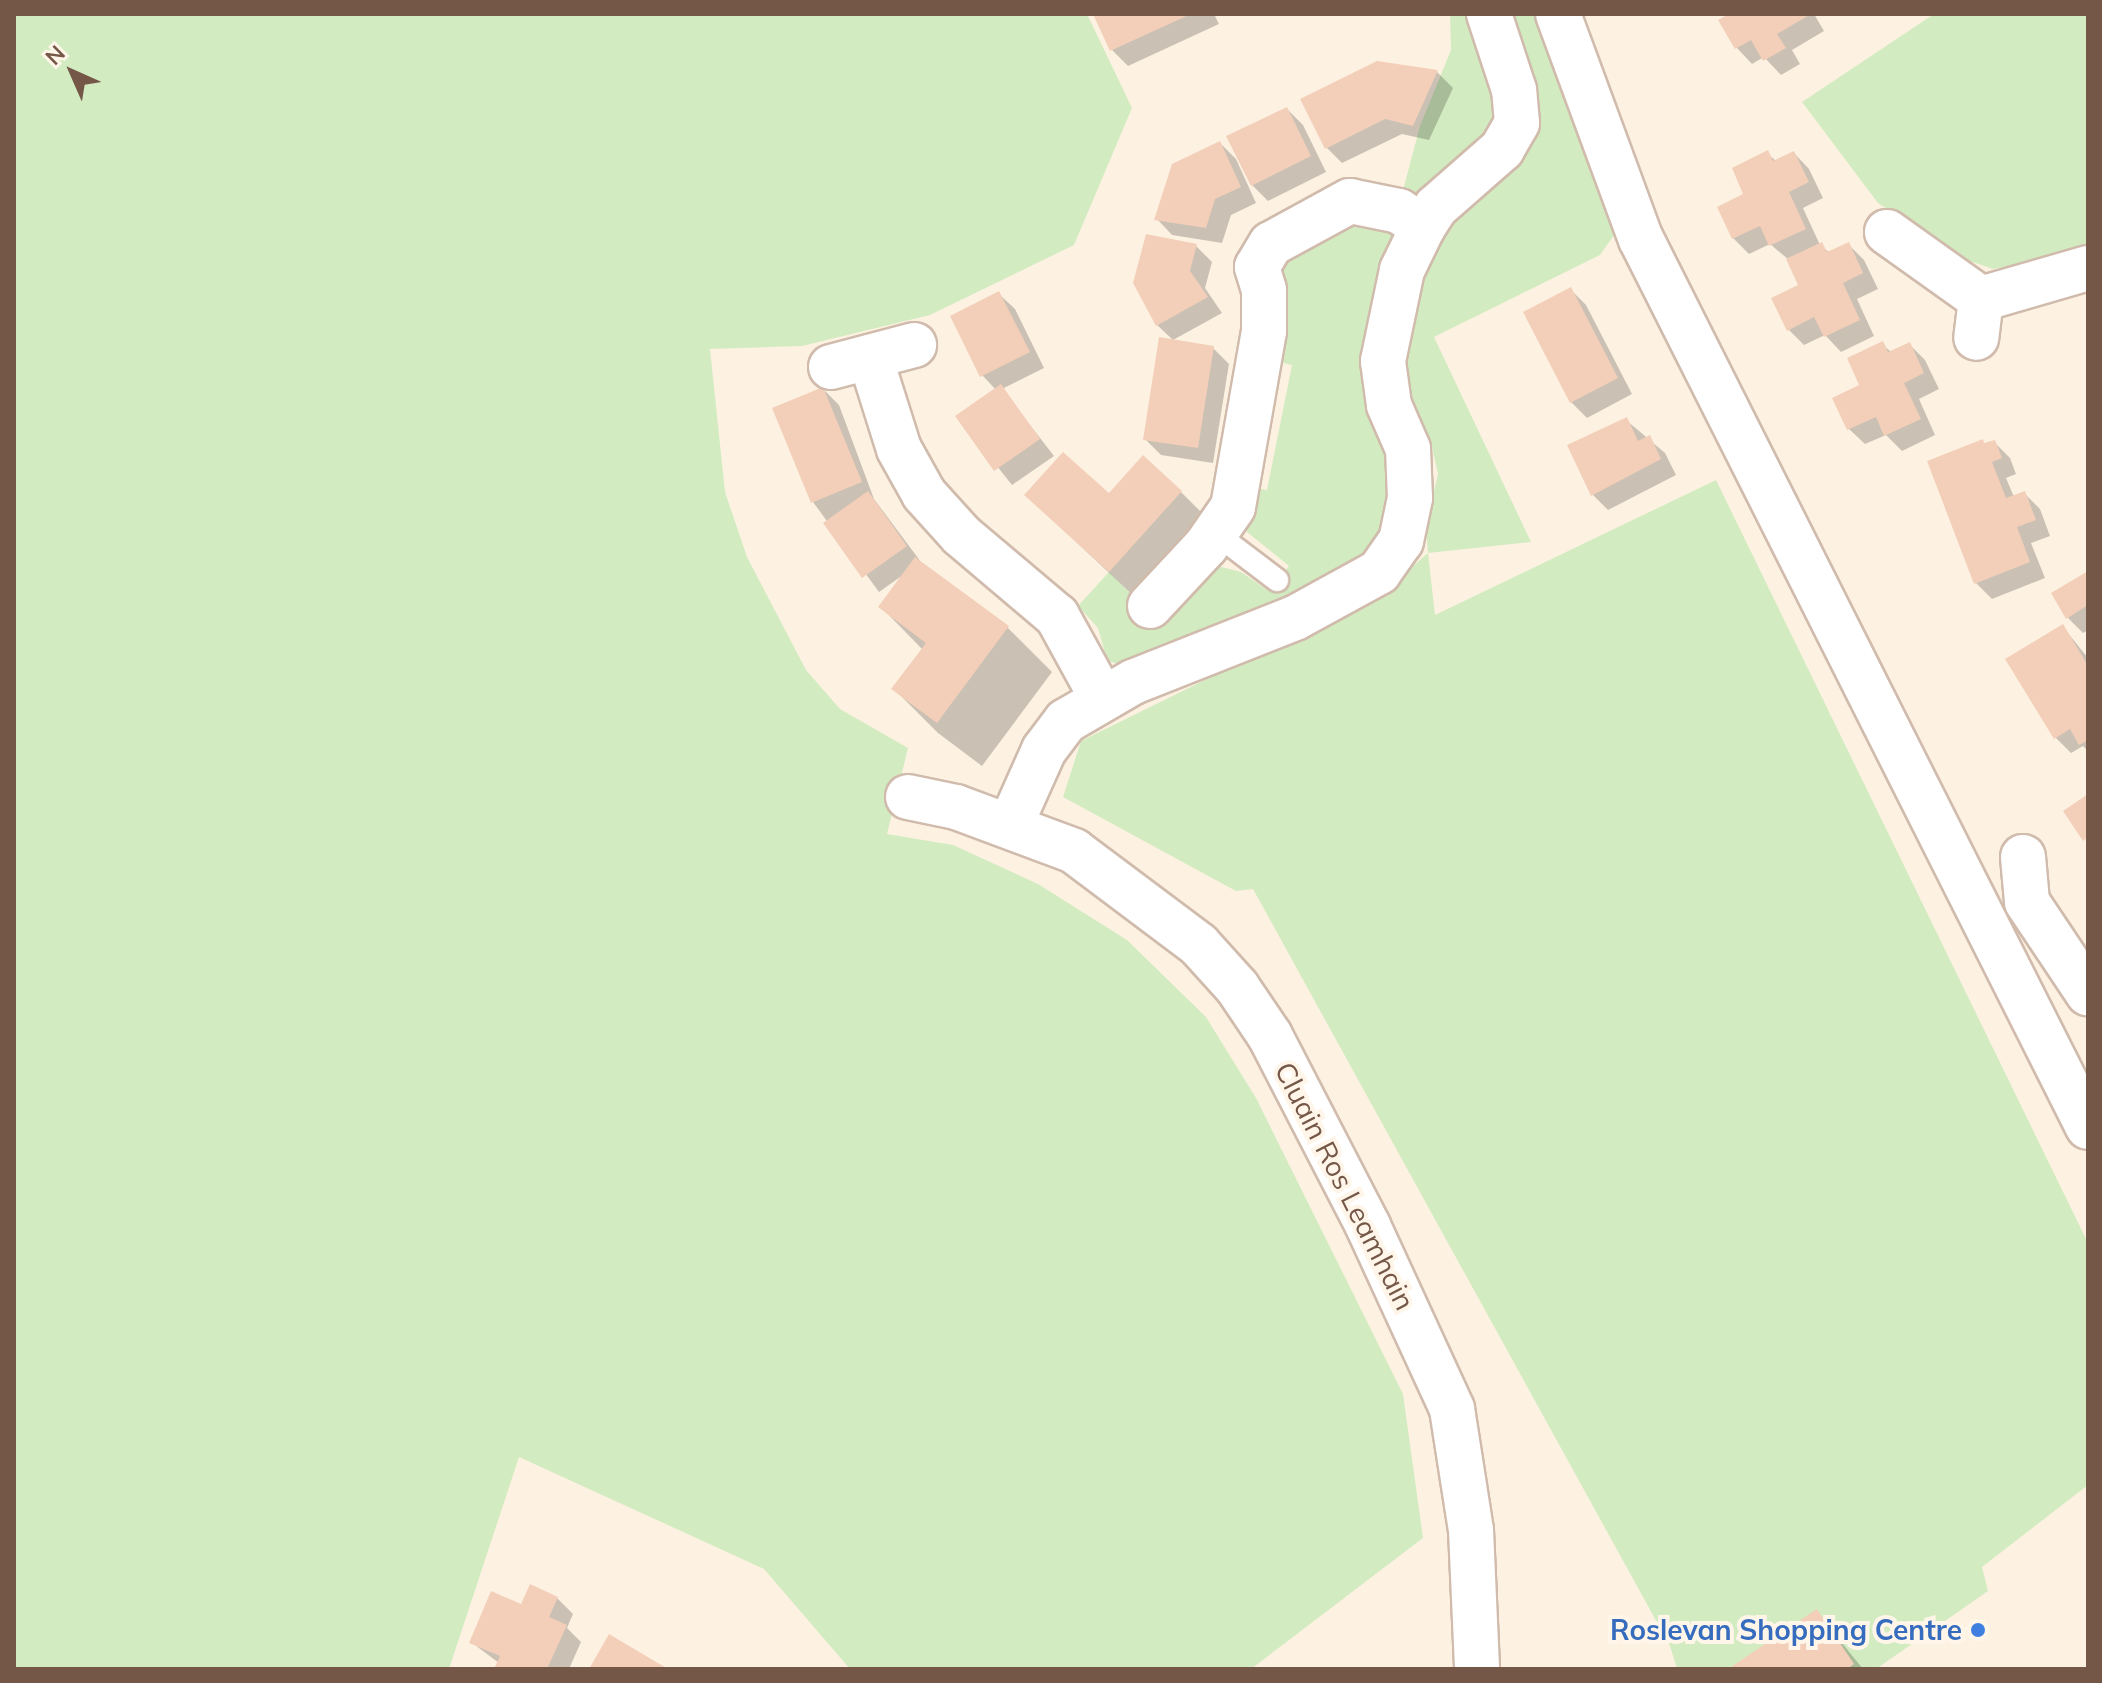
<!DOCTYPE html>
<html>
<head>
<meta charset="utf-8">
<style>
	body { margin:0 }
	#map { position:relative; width:2102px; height:1683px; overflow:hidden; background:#fdf2e2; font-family:Mulish,sans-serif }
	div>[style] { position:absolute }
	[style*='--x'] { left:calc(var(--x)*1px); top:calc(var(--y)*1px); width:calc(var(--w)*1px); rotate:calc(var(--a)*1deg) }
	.green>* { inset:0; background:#d3ebc1 }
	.shadow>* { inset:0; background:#0003 }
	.building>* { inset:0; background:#f3cfb9 }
	.roads { filter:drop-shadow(2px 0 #d0bbac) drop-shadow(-2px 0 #d0bbac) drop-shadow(0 2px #d0bbac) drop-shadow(0 -2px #d0bbac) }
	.lane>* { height:22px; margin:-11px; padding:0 11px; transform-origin:11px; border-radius:11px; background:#fff }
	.street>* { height:44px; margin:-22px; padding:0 22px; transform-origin:22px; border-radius:22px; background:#fff }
	.dots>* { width:22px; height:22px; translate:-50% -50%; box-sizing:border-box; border:4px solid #fff6e9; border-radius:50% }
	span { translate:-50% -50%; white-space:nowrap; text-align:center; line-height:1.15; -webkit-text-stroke:8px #fff6e9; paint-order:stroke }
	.street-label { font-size:28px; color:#755748 }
	.shop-label { font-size:28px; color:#366cbe; font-weight:700 }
	.right { translate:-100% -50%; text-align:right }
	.frame { position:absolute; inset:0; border:16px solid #755748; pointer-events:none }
	.north { position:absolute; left:32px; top:32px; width:80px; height:80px; -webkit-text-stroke:6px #fff6e9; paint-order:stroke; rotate:315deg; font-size:22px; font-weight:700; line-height:32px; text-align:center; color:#755748 }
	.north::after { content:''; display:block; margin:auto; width:28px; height:36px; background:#755748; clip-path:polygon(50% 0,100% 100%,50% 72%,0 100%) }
</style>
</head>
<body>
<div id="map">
	<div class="green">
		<div style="clip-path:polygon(14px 14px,1087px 14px,1132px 108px,1074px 245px,930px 315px,802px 346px,710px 349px,725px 492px,747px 557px,806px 670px,840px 709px,908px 748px,887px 834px,953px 845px,1038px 884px,1127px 940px,1206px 1017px,1256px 1098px,1403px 1394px,1423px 1538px,1251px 1669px,850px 1669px,764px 1569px,519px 1457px,449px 1669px,14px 1669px)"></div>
		<div style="clip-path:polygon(1450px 14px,1475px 14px,1500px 111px,1495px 136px,1422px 200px,1402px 194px,1420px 126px,1451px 50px)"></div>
		<div style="clip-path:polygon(1508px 14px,1536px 14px,1621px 225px,1600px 255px,1434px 337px,1531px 542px,1428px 553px,1435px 615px,1716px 480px,2088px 1243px,2088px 1485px,1982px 1567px,1988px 1591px,1876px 1669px,1677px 1669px,1670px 1646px,1253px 889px,1236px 891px,1063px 797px,1081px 741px,1382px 593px,1428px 553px,1426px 527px,1438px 474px,1432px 447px,1407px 401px,1405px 329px,1426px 266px,1455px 215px,1523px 161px,1535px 123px)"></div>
		<div style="clip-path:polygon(1934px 14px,2088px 14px,2088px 251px,1993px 269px,1961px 258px,1878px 203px,1802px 102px)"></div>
		<div style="clip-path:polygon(1358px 218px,1395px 234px,1390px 526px,1357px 570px,1128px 669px,1107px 660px,1098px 628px,1078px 606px,1109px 572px,1158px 621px,1218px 566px,1241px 572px,1269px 591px,1289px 566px,1247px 532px,1246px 508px,1250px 487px,1267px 490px,1292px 365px,1275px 361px,1276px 264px)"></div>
	</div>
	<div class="shadow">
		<div style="clip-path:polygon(1095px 14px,1214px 14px,1219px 24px,1128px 66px,1112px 50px)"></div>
		<div style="clip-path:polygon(1733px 14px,1814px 14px,1824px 31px,1792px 50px,1800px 64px,1781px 75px,1764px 57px,1752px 64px,1737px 48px)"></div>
		<div style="clip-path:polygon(1378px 63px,1437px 72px,1453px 88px,1429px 140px,1402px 134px,1342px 163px,1326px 147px)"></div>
		<div style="clip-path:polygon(1287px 109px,1303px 125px,1326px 172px,1268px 201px,1252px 185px)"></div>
		<div style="clip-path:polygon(1220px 143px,1236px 159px,1256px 203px,1231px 215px,1222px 243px,1172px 235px,1157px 219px)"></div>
		<div style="clip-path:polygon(1767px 153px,1776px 161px,1794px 153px,1809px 169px,1823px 198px,1803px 208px,1820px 245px,1830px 253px,1848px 244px,1864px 260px,1878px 289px,1857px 299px,1874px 336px,1841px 352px,1825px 335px,1804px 345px,1788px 329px,1801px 286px,1789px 260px,1770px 244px,1749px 254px,1733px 238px)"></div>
		<div style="clip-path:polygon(1196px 246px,1212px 262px,1205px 288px,1222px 313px,1173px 340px,1157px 325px)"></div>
		<div style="clip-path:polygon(1571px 290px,1586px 305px,1632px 394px,1587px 418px,1571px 402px)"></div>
		<div style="clip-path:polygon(999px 294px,1015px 309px,1044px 368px,1002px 389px,1054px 456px,1012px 485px,958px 417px,996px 390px,982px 375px)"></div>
		<div style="clip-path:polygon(1882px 344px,1891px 352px,1909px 344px,1925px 360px,1939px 389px,1919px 399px,1935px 435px,1902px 451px,1886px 435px,1865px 444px,1849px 429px)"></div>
		<div style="clip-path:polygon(1213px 348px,1229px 364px,1213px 463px,1161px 455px,1145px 439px)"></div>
		<div style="clip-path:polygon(823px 389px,839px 405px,874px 499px,921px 562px,1008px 628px,1052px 672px,982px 766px,938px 733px,894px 689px,923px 650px,881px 607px,903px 575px,879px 592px,813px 502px)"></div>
		<div style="clip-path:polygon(1626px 420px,1665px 453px,1676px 475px,1608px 510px,1593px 495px)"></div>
		<div style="clip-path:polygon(1994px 442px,2010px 458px,2016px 474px,2006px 478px,2014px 497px,2024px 493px,2040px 509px,2050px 536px,2031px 543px,2045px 578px,1992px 599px,1976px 583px,1986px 445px)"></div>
		<div style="clip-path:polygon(1181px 492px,1225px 536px,1154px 615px,1026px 495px)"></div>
		<div style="clip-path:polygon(2088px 573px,2088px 630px,2083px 633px,2067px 617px)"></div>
		<div style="clip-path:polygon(2063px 627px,2088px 658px,2088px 751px,2083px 746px,2071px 753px,2055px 737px)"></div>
		<div style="clip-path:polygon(557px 1598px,573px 1614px,567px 1628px,581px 1642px,569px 1669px,496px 1669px,499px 1663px,471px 1642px,522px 1607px)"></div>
		<div style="clip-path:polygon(1817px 1612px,1863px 1669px,1731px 1669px)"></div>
	</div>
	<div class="building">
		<div style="clip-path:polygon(1093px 14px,1191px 14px,1110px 51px)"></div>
		<div style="clip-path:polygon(1729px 14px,1811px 14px,1777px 34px,1786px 48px,1763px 61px,1751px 40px,1735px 49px,1718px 20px)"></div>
		<div style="clip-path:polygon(1377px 61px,1438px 70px,1413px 126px,1385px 119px,1325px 149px,1300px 99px)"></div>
		<div style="clip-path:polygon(1287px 107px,1311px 156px,1251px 186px,1226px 136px)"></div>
		<div style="clip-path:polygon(1220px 141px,1241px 187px,1215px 199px,1206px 228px,1154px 220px,1172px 164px)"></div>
		<div style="clip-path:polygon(1768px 150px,1773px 161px,1794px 151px,1809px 182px,1789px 192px,1806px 229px,1769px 246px,1760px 226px,1732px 239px,1717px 207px,1743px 194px,1732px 168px)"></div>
		<div style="clip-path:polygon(1146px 234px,1197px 244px,1190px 271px,1208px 297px,1156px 326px,1133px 283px)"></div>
		<div style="clip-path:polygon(1822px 242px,1827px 252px,1849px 242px,1863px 273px,1843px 283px,1860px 320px,1824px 337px,1814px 317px,1787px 331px,1771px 298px,1798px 285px,1786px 259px)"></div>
		<div style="clip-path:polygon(1571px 287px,1618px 378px,1570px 403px,1523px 312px)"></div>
		<div style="clip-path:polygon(999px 291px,1030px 352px,980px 377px,950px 316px)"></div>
		<div style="clip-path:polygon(1159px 337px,1214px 346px,1198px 448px,1143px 440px)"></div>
		<div style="clip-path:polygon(1883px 341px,1888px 352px,1910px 342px,1924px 373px,1904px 383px,1921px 419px,1884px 436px,1876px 417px,1847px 430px,1832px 398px,1859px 385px,1847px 358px)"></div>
		<div style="clip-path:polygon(1001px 384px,1040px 439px,994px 471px,955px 416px)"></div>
		<div style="clip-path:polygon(823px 387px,862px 482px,811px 503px,772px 408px)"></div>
		<div style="clip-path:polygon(1627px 417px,1638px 441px,1650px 435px,1661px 459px,1591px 496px,1567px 445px)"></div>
		<div style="clip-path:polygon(1983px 439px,1984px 443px,1995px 440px,2002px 458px,1992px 462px,2006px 498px,2025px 491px,2036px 520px,2017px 527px,2030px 562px,1974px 584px,1927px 461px)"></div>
		<div style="clip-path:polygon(1063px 452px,1109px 493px,1143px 455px,1182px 491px,1109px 572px,1024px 495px)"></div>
		<div style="clip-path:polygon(868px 491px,907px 546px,862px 578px,823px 523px)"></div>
		<div style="clip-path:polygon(915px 557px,1009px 626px,937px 723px,891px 689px,926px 643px,878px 607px)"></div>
		<div style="clip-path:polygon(2088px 571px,2088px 605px,2066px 619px,2051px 593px)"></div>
		<div style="clip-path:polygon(2063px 624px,2088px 666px,2088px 740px,2079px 745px,2070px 729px,2054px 739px,2005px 659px)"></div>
		<div style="clip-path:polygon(2088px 794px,2088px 837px,2083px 841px,2063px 811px)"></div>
		<div style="clip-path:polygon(530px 1584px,558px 1597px,549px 1617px,567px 1625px,547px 1669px,494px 1669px,500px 1656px,469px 1643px,491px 1591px,521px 1604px)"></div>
		<div style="clip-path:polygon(1817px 1609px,1854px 1664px,1847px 1669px,1728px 1669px)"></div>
		<div style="clip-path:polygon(609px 1634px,668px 1669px,589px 1669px)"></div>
	</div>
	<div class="roads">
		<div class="lane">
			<div style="--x:1215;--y:533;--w:78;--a:37.2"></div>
		</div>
		<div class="street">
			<div style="--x:1558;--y:14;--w:240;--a:69.8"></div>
			<div style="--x:1641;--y:239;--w:994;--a:63.28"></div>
			<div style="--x:1887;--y:232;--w:115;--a:35.5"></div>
			<div style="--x:1981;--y:299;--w:39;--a:97"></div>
			<div style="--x:1981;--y:299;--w:111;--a:-16.2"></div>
			<div style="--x:870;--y:357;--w:96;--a:72.5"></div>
			<div style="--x:899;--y:449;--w:51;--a:60.9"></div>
			<div style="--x:924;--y:494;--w:55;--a:47.9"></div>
			<div style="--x:961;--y:535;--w:126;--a:40.2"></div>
			<div style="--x:1057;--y:616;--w:94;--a:61.2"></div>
			<div style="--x:831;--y:367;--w:86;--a:-14.8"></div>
			<div style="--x:1150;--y:606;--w:82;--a:-47"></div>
			<div style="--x:1206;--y:546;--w:47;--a:-55.3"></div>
			<div style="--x:1233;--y:507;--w:179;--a:-80"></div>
			<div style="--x:1264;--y:331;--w:41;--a:-90"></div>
			<div style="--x:1264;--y:290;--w:24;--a:-107"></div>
			<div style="--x:1257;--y:267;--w:27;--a:-59"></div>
			<div style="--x:1271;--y:244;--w:90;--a:-28.6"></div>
			<div style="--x:1350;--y:201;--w:50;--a:11.5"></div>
			<div style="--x:1399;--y:211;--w:29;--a:34"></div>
			<div style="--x:908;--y:797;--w:49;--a:11.8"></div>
			<div style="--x:956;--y:807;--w:126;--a:20.4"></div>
			<div style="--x:1074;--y:851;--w:156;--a:36.9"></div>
			<div style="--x:1199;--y:945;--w:57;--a:47.9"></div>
			<div style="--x:1237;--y:987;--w:59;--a:56"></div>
			<div style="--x:1270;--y:1036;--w:214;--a:62.7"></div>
			<div style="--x:1368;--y:1226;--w:201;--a:65.3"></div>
			<div style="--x:1452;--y:1409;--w:122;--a:81.1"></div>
			<div style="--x:1471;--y:1530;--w:139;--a:87.5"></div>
			<div style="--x:1010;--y:826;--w:83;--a:-65.9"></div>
			<div style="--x:1044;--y:750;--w:36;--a:-53"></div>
			<div style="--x:1066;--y:721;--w:78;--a:-30.2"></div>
			<div style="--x:1133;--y:682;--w:174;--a:-21.6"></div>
			<div style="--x:1295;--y:618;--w:96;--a:-28.7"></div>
			<div style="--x:1379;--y:572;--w:38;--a:-55"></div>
			<div style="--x:1401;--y:541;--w:44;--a:-78.2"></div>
			<div style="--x:1410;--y:498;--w:49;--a:-92.3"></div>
			<div style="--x:1408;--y:449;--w:48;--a:-113.4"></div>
			<div style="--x:1389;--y:405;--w:44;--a:-97.8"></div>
			<div style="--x:1383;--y:361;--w:93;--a:-78.2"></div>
			<div style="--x:1402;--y:270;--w:48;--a:-64"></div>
			<div style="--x:1423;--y:227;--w:24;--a:-57"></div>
			<div style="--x:1436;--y:207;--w:88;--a:-41.3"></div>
			<div style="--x:1502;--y:149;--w:30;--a:-60"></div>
			<div style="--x:1517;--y:123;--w:33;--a:-95"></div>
			<div style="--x:1514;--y:90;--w:80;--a:-108.2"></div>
			<div style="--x:2023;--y:857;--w:45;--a:84.9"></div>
			<div style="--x:2027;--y:902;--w:110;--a:56.2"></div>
		</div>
	</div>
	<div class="dots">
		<div style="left:1978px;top:1630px;background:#3f7fe0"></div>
	</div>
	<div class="street-label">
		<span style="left:1345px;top:1186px;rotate:63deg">Cluain Ros Leamhain</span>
	</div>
	<div class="shop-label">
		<span class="right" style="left:1962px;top:1630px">Roslevan Shopping Centre</span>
	</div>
	<div class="frame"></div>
	<div class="north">N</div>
</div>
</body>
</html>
